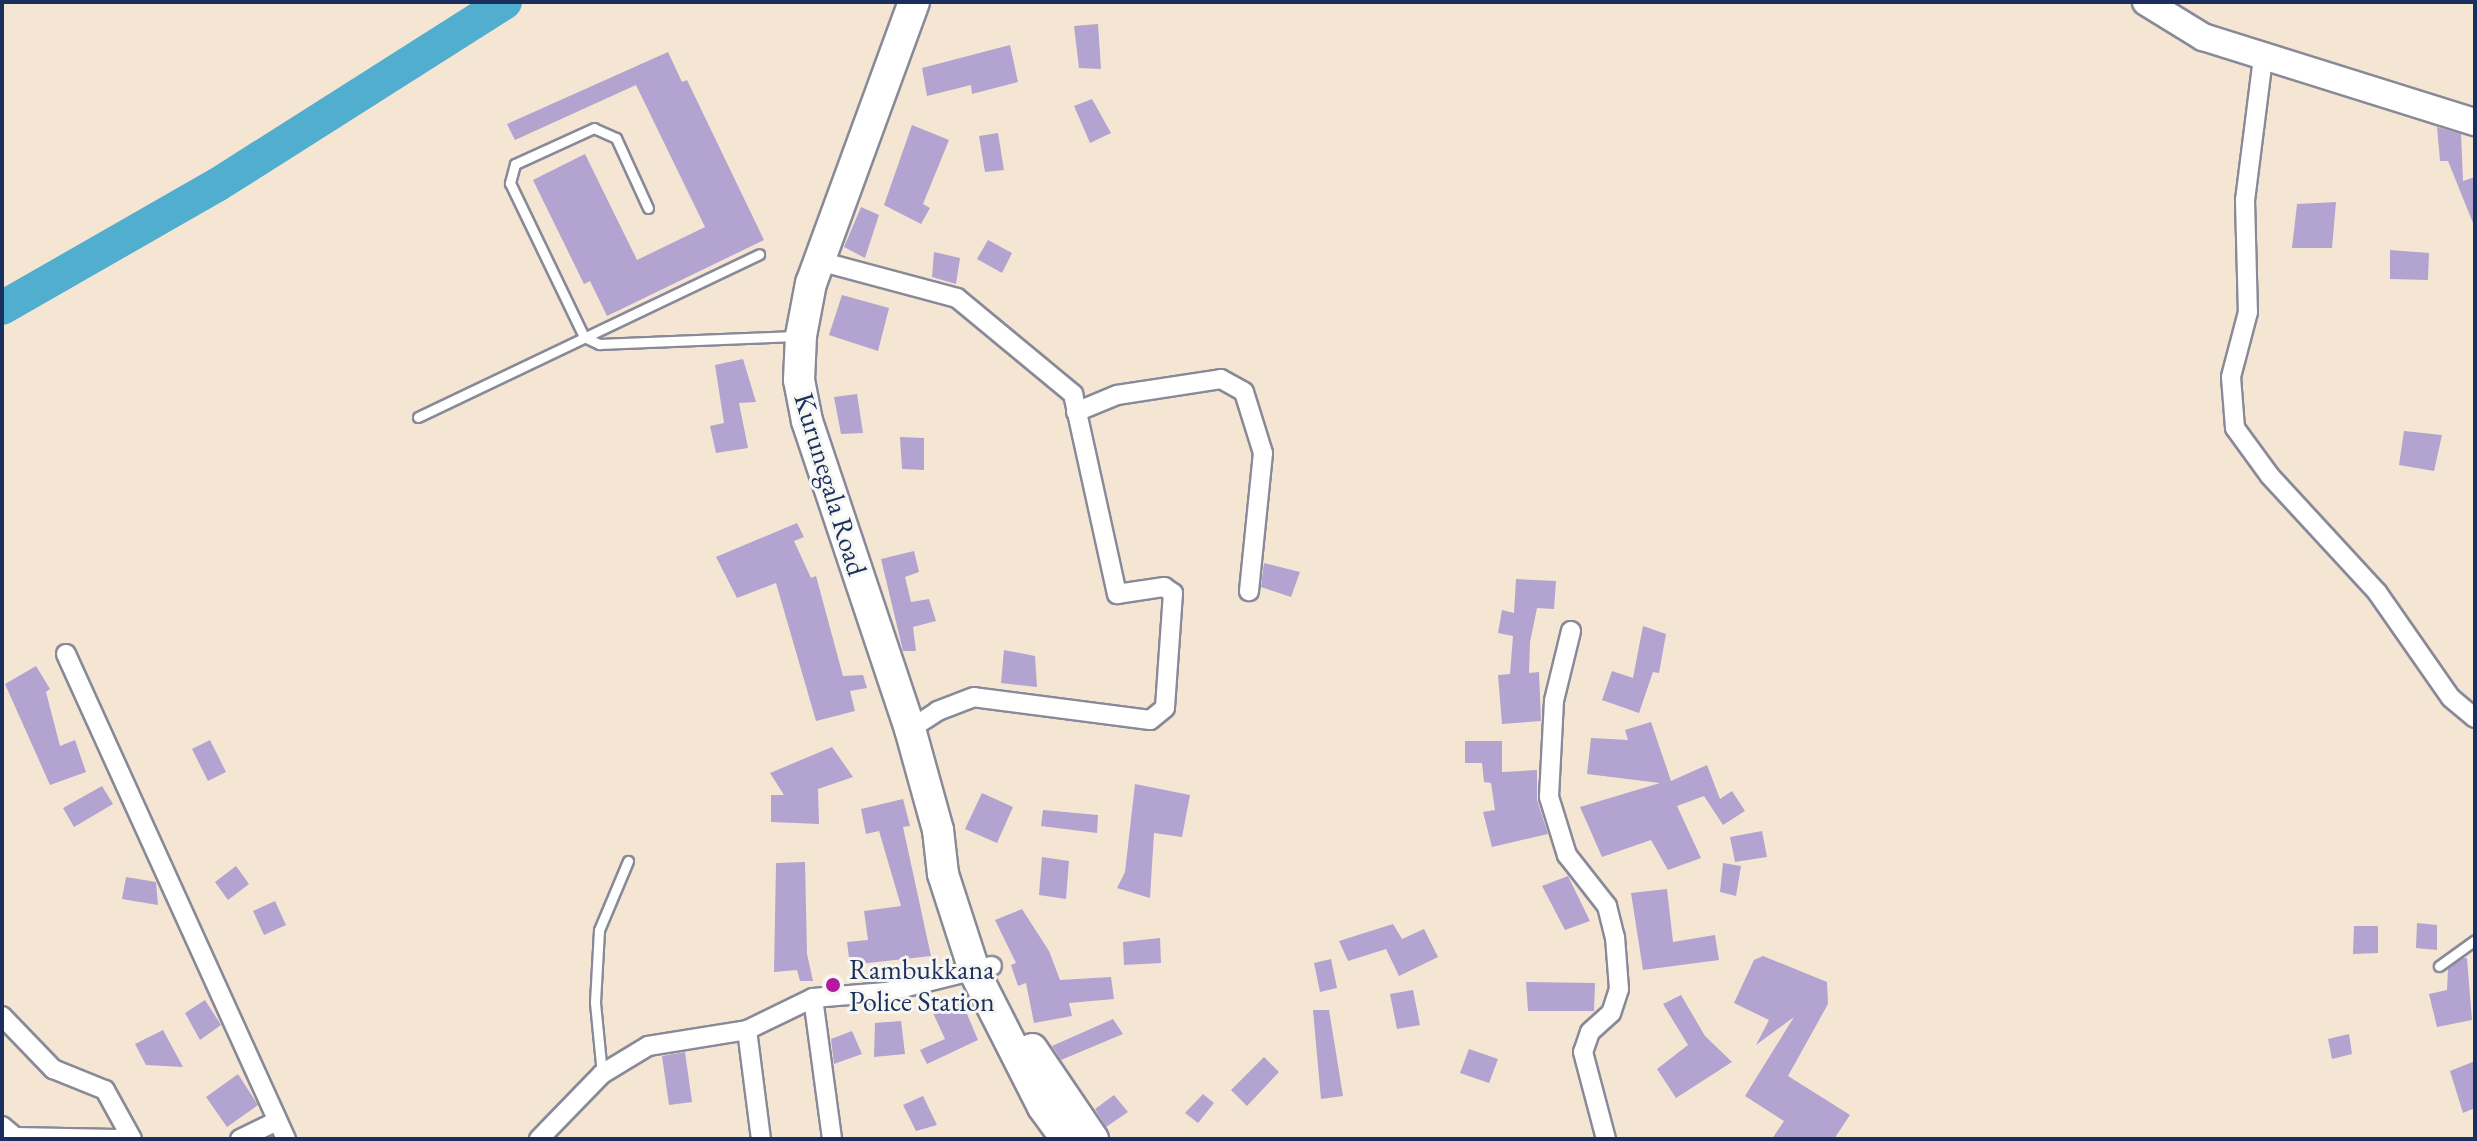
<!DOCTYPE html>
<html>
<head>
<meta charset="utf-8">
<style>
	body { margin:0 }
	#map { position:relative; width:2477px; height:1141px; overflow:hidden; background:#f5e6d4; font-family:"EB Garamond",serif }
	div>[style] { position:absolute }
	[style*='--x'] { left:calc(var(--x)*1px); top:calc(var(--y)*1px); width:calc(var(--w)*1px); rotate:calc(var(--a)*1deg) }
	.river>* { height:34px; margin:-17px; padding:0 17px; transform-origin:17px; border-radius:17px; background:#51aecf }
	.building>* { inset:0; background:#b2a3d0 }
	.roads { filter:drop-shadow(2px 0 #888a99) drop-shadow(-2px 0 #888a99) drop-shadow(0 2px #888a99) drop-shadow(0 -2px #888a99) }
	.lane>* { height:9px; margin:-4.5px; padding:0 4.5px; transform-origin:4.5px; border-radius:4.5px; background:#fff }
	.street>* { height:18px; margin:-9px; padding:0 9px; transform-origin:9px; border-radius:9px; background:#fff }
	.secondary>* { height:26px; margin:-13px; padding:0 13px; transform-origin:13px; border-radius:13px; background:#fff }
	.primary>* { height:30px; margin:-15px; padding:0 15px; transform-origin:15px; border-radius:15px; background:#fff }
	.dots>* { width:22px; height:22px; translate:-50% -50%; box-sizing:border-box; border:4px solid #f6f6f2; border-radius:50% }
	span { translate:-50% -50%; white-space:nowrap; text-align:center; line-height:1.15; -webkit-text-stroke:6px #f6f6f2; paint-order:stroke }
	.street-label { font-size:28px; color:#1b2f5e }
	.poi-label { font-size:28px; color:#1b2f5e }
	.left { translate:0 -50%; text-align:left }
	.frame { position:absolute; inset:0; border:4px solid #1b2f5e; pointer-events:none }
</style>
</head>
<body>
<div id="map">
	<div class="river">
		<div style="--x:2;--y:308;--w:248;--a:-29.8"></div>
		<div style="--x:217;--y:185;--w:341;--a:-32.4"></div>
	</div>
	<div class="building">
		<div style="clip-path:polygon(1098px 24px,1101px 69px,1079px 68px,1074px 26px)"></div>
		<div style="clip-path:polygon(1010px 45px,1018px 82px,972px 94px,971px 85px,927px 96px,922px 68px)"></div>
		<div style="clip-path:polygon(668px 52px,682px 82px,687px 80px,764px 240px,607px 316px,590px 281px,584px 284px,533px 180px,585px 154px,637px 260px,705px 227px,636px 85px,515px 140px,507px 124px)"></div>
		<div style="clip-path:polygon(1092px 99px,1111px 133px,1090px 143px,1074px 106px)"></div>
		<div style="clip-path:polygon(912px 125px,949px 140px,923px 204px,930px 208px,921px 224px,884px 205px)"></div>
		<div style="clip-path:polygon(2437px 127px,2461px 134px,2463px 181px,2475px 177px,2475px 228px,2448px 161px,2440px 161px)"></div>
		<div style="clip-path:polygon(998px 133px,1004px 170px,985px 172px,979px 136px)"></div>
		<div style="clip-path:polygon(2336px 202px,2332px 248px,2292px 248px,2297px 204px)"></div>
		<div style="clip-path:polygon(861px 207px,879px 215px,865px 258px,844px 247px)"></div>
		<div style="clip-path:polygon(988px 240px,1012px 253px,1002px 273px,977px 259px)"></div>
		<div style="clip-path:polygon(2390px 250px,2429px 253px,2428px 280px,2390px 279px)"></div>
		<div style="clip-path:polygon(934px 252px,960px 258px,956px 284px,932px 277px)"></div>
		<div style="clip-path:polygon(842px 295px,889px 308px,878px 351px,829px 335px)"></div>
		<div style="clip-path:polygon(743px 359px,756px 402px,739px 403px,748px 448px,716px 453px,710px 426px,724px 423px,715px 365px)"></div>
		<div style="clip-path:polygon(857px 394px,863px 433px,841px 434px,834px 397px)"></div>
		<div style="clip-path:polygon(2404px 431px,2442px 435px,2434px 471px,2399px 465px)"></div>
		<div style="clip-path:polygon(900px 437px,924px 438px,924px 470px,902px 469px)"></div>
		<div style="clip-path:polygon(797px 523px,804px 537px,794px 541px,811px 578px,816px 576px,843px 676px,863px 675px,867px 688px,850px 691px,855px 711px,816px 721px,776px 583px,737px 598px,716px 557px)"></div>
		<div style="clip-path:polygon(914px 551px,919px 572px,905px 577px,911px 602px,929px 599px,936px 621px,913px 627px,916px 651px,903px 651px,881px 559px)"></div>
		<div style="clip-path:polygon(1264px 563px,1300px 572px,1291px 597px,1261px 587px)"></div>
		<div style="clip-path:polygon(1516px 579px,1556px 581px,1554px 609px,1537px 608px,1530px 642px,1529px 673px,1539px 672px,1541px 721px,1502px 724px,1498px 675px,1510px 674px,1513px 636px,1498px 633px,1502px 610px,1514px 613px)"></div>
		<div style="clip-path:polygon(1643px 626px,1666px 634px,1659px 673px,1653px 672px,1639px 713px,1602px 700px,1612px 671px,1633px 678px)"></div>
		<div style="clip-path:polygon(1004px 650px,1035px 656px,1037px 687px,1001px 683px)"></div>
		<div style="clip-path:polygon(36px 666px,50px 689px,46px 692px,60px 746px,75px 740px,86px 772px,50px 785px,5px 684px)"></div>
		<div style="clip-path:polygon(1651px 722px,1671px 781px,1707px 765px,1720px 799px,1732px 791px,1745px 811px,1723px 825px,1704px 796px,1677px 806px,1701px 858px,1668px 870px,1651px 840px,1602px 857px,1580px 807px,1660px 783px,1587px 774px,1591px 738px,1628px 740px,1625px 730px)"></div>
		<div style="clip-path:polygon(210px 740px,226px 772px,208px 781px,192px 749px)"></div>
		<div style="clip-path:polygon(1465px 741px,1502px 741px,1502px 772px,1537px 770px,1537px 800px,1548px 834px,1492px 847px,1483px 812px,1495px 810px,1491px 783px,1484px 782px,1482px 763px,1465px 763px)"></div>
		<div style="clip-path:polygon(832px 747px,853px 777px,818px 789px,819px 824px,771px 822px,771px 795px,784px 795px,770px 773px)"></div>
		<div style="clip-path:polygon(1135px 784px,1190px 795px,1182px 837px,1154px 833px,1150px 898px,1117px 888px,1125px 872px)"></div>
		<div style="clip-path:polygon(102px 786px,113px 804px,74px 827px,63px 808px)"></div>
		<div style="clip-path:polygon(982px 793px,1013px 807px,997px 843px,965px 829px)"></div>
		<div style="clip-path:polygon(903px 799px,910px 826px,903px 827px,931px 956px,850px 965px,847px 942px,868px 940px,864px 911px,901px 906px,879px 831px,866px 834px,861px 809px)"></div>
		<div style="clip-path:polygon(1043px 810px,1098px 815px,1097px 833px,1041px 826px)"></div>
		<div style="clip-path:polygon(1762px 831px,1767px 857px,1735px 862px,1730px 837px)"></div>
		<div style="clip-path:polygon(1042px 857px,1069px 861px,1066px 899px,1039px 895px)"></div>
		<div style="clip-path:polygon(805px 862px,807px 954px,813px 981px,800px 981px,797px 970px,774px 972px,776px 863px)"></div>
		<div style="clip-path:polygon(1723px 863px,1741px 866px,1736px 896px,1720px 892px)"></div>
		<div style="clip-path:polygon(236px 866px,249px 884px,228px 900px,215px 882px)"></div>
		<div style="clip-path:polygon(1568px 876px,1590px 921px,1565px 930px,1542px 886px)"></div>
		<div style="clip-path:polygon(126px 877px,156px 882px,158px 905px,122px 899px)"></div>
		<div style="clip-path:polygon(1667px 889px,1673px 942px,1715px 935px,1719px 960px,1643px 970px,1631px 893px)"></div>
		<div style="clip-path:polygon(275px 901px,286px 925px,264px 935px,253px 911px)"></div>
		<div style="clip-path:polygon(1022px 909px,1049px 951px,1060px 980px,1111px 977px,1114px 999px,1069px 1003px,1072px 1016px,1034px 1023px,1026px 983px,1018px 986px,1011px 965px,1016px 963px,995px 920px)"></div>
		<div style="clip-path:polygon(2417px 923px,2437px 925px,2437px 950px,2416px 948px)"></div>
		<div style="clip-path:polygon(1393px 924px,1402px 939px,1424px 929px,1438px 957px,1399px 976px,1386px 949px,1348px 961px,1339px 941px)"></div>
		<div style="clip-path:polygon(2354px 926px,2378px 926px,2378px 953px,2353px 954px)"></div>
		<div style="clip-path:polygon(1160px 938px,1161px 963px,1124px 965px,1123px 942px)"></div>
		<div style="clip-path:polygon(1763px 956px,1827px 982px,1828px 1004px,1788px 1076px,1850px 1115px,1834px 1139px,1772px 1139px,1784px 1121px,1745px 1096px,1794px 1017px,1756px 1045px,1769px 1020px,1734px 1003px,1754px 960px)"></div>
		<div style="clip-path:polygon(2462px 958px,2467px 958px,2472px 1020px,2437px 1027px,2429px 994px,2447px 990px,2448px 969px)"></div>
		<div style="clip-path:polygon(1331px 959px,1337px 988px,1320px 992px,1314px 963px)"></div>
		<div style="clip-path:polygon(1526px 982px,1595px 983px,1594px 1011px,1528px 1011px)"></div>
		<div style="clip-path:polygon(1413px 990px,1420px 1025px,1397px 1029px,1390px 994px)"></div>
		<div style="clip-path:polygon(1681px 995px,1705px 1036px,1732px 1062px,1676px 1098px,1657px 1069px,1688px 1045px,1663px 1004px)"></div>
		<div style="clip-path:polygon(205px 1000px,221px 1025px,200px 1040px,185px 1013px)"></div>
		<div style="clip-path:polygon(962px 1002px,978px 1040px,927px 1064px,920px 1050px,945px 1039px,933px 1013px)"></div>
		<div style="clip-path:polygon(1313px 1010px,1329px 1010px,1343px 1096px,1321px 1099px)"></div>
		<div style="clip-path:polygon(1113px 1019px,1123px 1034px,1061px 1060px,1052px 1046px)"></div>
		<div style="clip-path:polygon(901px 1021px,905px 1054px,874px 1057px,875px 1023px)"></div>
		<div style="clip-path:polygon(163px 1030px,183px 1067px,146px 1065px,135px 1044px)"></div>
		<div style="clip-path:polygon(852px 1031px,862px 1054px,834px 1064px,831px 1039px)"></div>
		<div style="clip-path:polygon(2349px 1034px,2352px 1054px,2332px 1059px,2328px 1039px)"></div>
		<div style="clip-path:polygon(1469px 1049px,1498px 1059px,1489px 1083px,1460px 1073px)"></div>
		<div style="clip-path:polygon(685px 1052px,692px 1102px,669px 1105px,662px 1056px)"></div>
		<div style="clip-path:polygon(1264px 1057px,1279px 1072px,1247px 1106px,1231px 1090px)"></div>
		<div style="clip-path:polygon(2475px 1061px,2475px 1108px,2463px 1113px,2450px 1071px)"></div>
		<div style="clip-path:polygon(238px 1074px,258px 1105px,227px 1127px,206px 1097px)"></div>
		<div style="clip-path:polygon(1203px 1094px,1214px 1103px,1198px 1123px,1185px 1113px)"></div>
		<div style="clip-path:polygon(1114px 1095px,1128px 1112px,1106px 1127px,1095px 1109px)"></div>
		<div style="clip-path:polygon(923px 1096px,937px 1125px,916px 1131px,903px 1105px)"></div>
	</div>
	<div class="roads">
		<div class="lane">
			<div style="--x:648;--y:208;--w:77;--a:-114.6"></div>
			<div style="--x:616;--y:138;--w:24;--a:-156"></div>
			<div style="--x:594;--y:128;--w:87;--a:155.5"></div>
			<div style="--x:515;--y:164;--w:20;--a:105"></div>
			<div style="--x:510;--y:183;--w:171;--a:64.3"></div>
			<div style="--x:584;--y:337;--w:17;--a:25"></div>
			<div style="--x:599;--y:344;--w:197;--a:-2.3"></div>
			<div style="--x:418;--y:417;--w:378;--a:-25.5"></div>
			<div style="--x:2439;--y:966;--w:44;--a:-35.8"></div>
			<div style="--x:602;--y:1074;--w:72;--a:-95.6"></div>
			<div style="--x:595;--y:1002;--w:72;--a:-86.8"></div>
			<div style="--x:599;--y:930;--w:75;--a:-67.2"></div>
		</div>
		<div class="street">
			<div style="--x:2263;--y:58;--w:143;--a:97.2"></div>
			<div style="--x:2245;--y:200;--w:112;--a:88.5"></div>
			<div style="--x:2248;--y:312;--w:67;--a:104.7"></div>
			<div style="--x:2231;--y:377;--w:51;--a:85.5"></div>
			<div style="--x:2235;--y:428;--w:59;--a:53.9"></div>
			<div style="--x:2270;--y:476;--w:158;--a:47.3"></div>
			<div style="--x:2377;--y:592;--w:129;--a:55.1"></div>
			<div style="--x:2451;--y:698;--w:31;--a:40"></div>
			<div style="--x:819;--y:261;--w:143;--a:15"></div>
			<div style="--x:957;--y:298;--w:151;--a:39.6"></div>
			<div style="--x:1073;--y:394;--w:205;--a:77.6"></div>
			<div style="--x:1117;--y:594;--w:48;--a:-8.5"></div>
			<div style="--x:1164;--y:587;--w:11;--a:34"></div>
			<div style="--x:1173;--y:593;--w:115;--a:94"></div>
			<div style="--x:1165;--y:708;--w:19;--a:141"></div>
			<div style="--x:1150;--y:720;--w:177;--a:-172.6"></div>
			<div style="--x:974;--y:697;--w:39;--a:159"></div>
			<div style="--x:938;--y:711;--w:33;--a:147"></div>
			<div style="--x:1076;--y:412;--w:44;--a:-22.5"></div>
			<div style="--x:1117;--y:395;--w:105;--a:-8.7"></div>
			<div style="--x:1221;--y:379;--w:26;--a:29"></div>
			<div style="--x:1244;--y:392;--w:64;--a:72.7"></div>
			<div style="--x:1263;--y:453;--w:139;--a:95.8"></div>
			<div style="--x:1571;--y:631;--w:72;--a:103.7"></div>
			<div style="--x:1554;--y:701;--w:96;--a:93"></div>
			<div style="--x:1549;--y:797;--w:61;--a:72.8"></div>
			<div style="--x:1567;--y:855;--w:65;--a:51.9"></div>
			<div style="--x:1607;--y:906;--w:32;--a:76"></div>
			<div style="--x:1615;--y:937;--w:52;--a:85.6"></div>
			<div style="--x:1619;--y:989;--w:25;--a:108"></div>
			<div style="--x:1611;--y:1013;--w:28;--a:138"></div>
			<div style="--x:1590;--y:1032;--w:21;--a:109"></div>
			<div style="--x:1583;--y:1052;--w:90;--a:75.2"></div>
			<div style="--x:66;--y:654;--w:533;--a:65.6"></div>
			<div style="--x:813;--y:998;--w:142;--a:82.3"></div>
			<div style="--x:2;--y:1016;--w:74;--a:46.1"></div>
			<div style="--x:53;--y:1069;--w:56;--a:22"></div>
			<div style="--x:105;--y:1090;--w:56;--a:61.1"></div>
			<div style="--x:747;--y:1030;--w:110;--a:82.7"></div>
			<div style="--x:2;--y:1126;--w:17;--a:40"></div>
			<div style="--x:15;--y:1137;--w:102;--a:1.1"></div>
			<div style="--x:240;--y:1139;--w:41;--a:-25.9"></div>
			<div style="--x:539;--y:1139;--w:91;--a:-45.9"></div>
			<div style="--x:602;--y:1074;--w:54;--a:-31.3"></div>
			<div style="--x:648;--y:1046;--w:100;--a:-9.2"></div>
			<div style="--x:747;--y:1030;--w:73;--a:-25.9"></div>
			<div style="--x:813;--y:998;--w:73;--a:-4.7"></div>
			<div style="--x:886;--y:992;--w:109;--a:-13.8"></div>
		</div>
		<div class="secondary">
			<div style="--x:2146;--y:2;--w:67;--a:31.6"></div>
			<div style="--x:2203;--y:37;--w:285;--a:17.4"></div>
		</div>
		<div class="primary">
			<div style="--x:914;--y:2;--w:299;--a:110.1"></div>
			<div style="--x:811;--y:283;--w:54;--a:100.7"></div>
			<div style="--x:801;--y:336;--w:44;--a:92.6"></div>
			<div style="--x:799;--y:380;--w:42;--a:79"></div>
			<div style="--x:807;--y:421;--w:325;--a:71.5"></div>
			<div style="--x:910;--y:729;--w:105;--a:74.5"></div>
			<div style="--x:938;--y:830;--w:44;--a:83.5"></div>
			<div style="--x:943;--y:874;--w:104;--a:72.1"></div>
			<div style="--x:975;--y:973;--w:150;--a:63.1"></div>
			<div style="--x:1043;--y:1107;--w:39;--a:54"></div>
			<div style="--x:1032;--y:1049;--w:109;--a:55.9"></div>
		</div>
	</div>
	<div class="dots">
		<div style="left:833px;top:985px;background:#b5179e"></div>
	</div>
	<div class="street-label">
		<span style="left:831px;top:484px;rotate:73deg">Kurunegala Road</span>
	</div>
	<div class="poi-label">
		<span class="left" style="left:849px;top:985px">Rambukkana<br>Police Station</span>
	</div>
	<div class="frame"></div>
</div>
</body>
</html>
